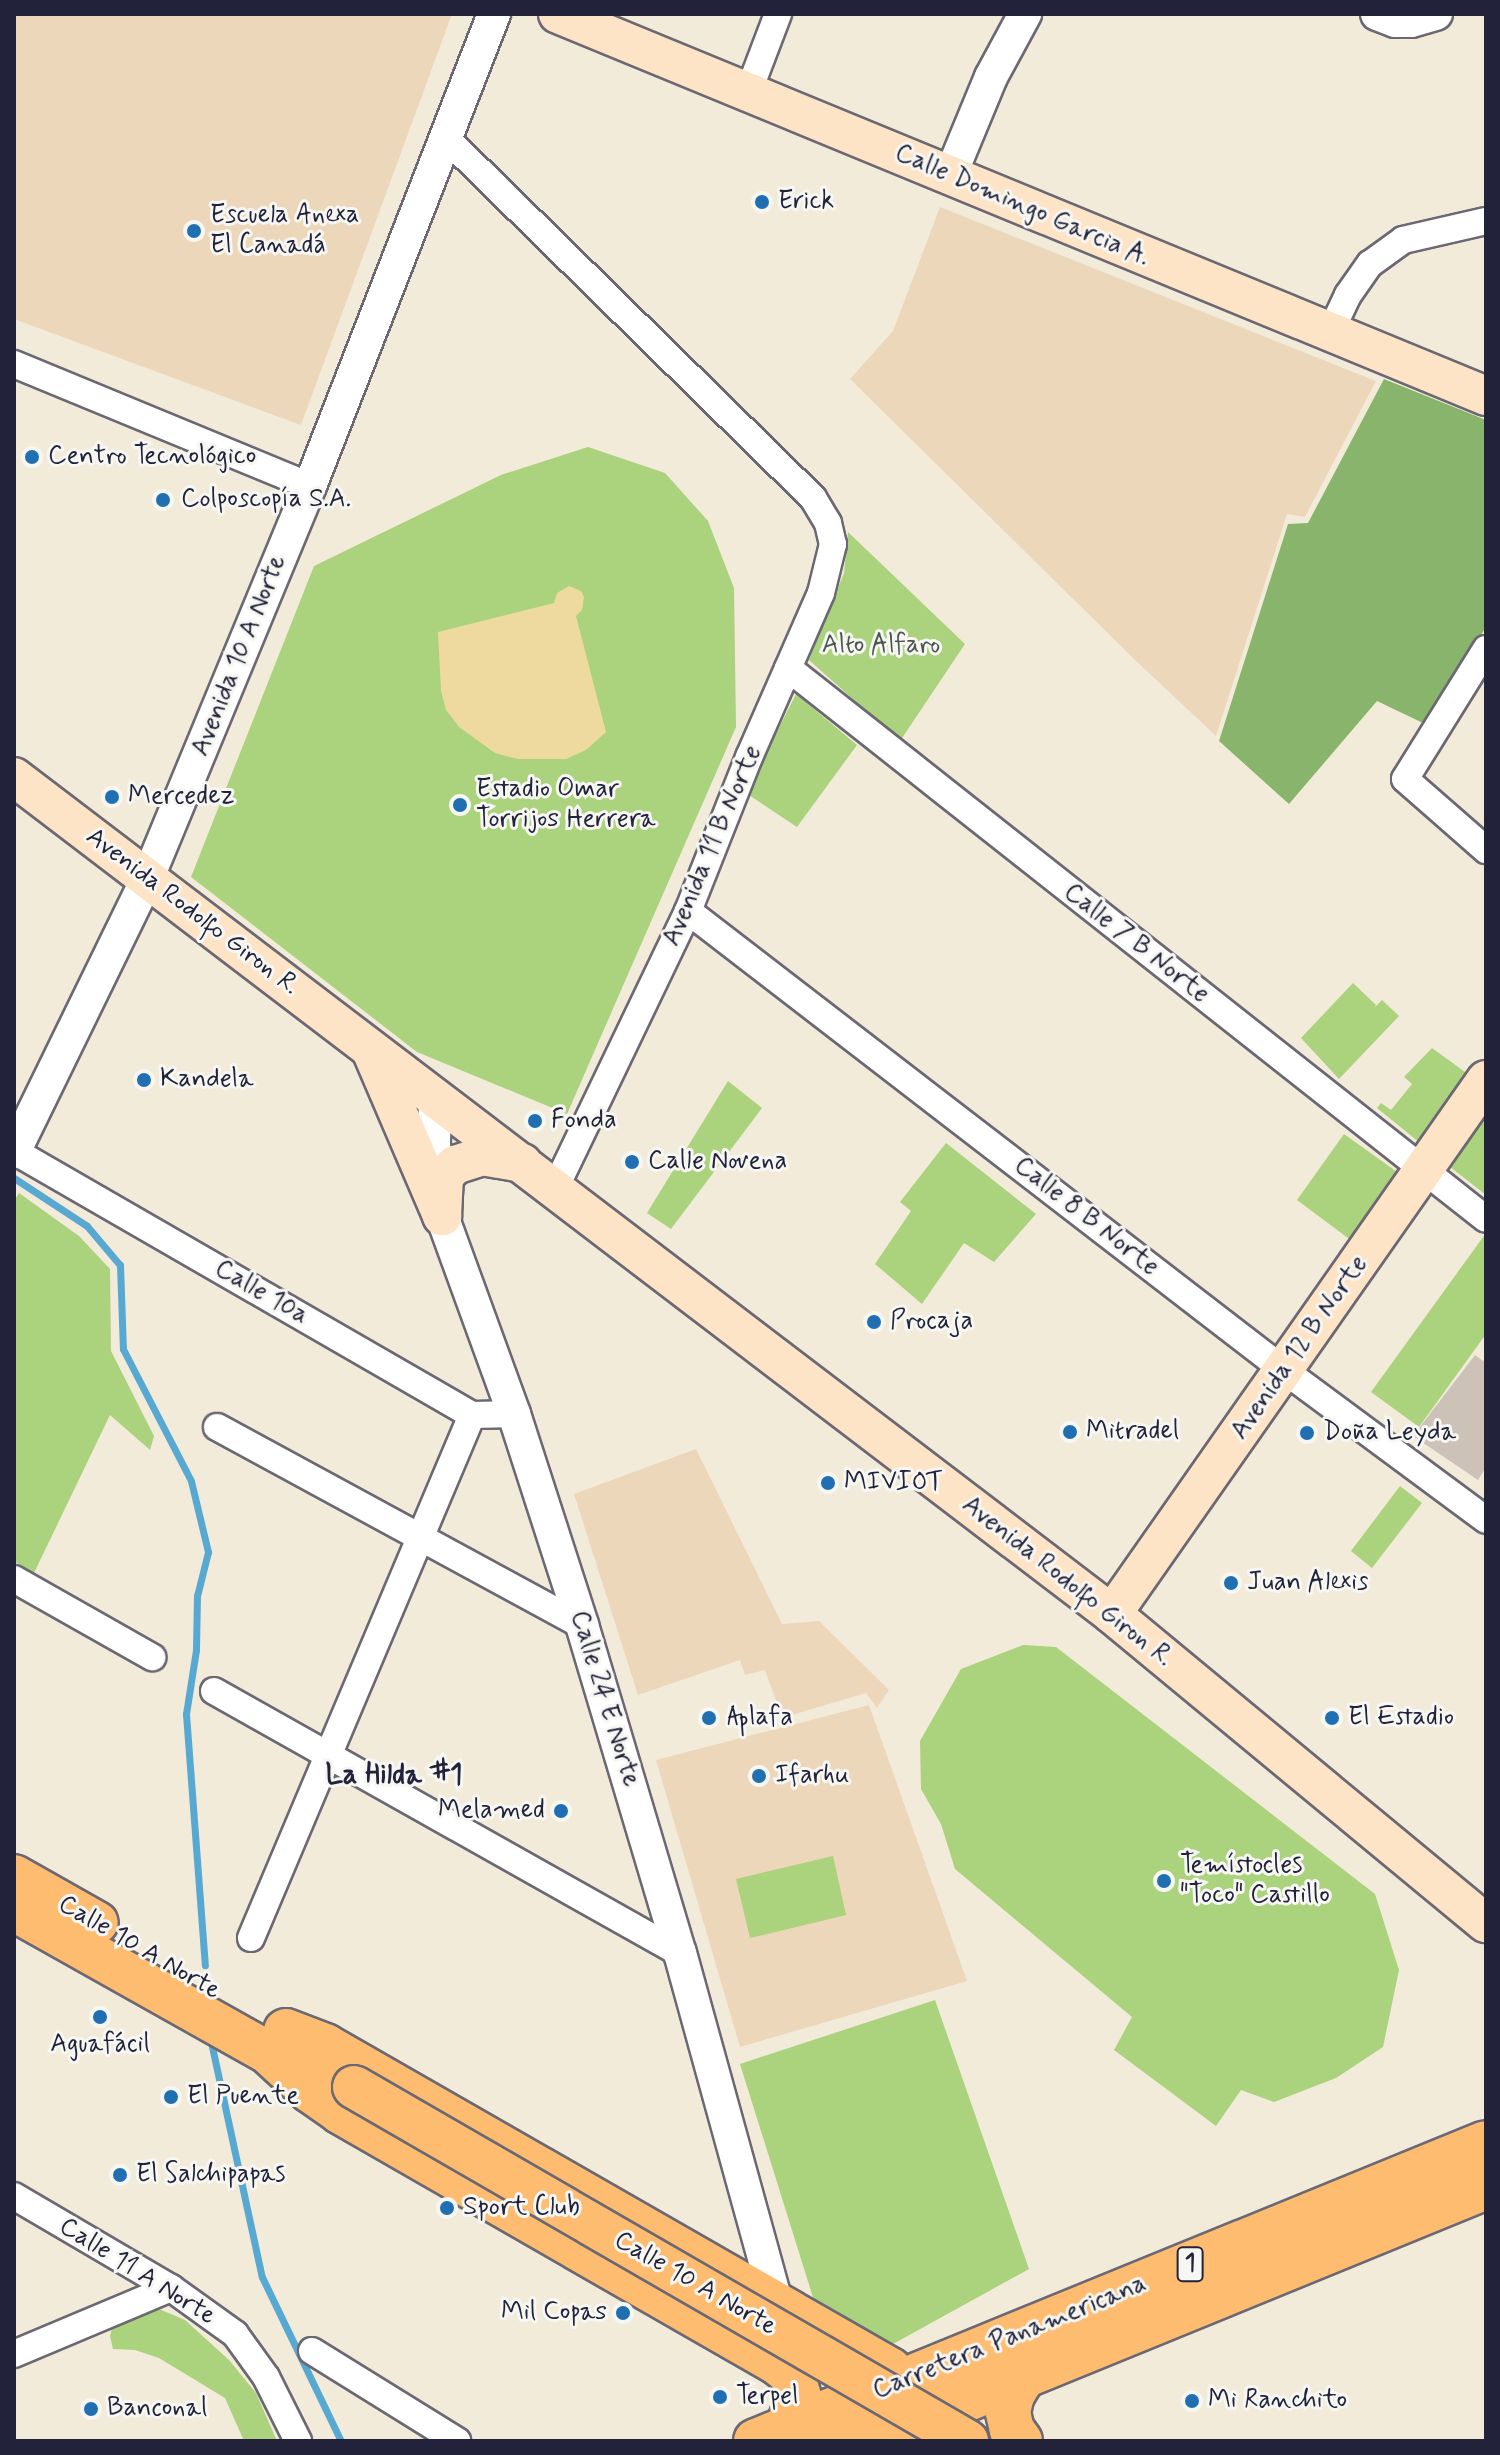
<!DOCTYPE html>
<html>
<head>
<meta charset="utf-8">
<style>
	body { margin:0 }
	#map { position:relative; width:1500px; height:2455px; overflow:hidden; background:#f2ebda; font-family:Mynerve,sans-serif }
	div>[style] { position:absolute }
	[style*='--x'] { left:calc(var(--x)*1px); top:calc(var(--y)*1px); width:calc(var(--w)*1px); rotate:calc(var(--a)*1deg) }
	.built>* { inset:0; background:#edd7ba }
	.industrial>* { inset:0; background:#ccc2b8 }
	.green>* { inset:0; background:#abd27c }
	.forest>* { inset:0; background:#88b46c }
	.sand>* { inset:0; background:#eeda9e }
	.stream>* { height:7px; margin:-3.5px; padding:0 3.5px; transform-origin:3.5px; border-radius:3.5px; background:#58a9d2 }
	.roads { filter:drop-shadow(2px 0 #6b6873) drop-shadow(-2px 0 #6b6873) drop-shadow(0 2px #6b6873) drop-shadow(0 -2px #6b6873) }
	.minor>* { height:26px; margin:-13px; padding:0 13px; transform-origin:13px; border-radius:13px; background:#fff }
	.tertiary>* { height:32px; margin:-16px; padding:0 16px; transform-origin:16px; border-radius:16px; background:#fff }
	.secondary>* { height:38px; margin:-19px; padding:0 19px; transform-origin:19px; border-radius:19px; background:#fee4c6 }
	.primary>* { height:42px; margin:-21px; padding:0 21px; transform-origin:21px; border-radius:21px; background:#fdbc70 }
	.trunk>* { height:44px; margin:-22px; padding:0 22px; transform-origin:22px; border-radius:22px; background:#fdbc70 }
	.bridges { filter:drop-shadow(2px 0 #6b6873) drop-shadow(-2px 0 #6b6873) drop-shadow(0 2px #6b6873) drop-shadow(0 -2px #6b6873) }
	.primary-bridge>* { height:42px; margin:-21px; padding:0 21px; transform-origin:21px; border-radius:21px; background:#fdbc70 }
	.dots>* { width:22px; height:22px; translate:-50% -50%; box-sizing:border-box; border:4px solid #f6f6f2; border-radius:50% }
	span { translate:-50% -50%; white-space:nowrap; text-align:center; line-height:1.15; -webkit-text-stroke:6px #f6f6f2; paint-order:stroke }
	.shield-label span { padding:2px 6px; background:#f6f6f2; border:2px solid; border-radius:6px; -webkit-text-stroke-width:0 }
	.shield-label { font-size:24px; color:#22223b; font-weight:700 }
	.poi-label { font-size:26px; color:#22223b }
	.left { translate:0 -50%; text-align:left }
	.right { translate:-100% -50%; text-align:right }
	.street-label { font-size:26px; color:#22223b }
	.park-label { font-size:26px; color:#4b574e }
	.neighbourhood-label { font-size:28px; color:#22223b; font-weight:700 }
	.frame { position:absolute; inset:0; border:16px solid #22223b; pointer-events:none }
</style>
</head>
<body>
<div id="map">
	<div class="built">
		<div style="clip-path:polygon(14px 14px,452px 14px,301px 425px,14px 319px)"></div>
		<div style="clip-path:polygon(940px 207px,1376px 381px,1305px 517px,1287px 514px,1216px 736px,1134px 659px,850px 379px,893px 331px)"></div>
		<div style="clip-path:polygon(696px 1449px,782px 1624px,819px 1621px,889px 1690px,877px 1708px,866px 1693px,782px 1718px,765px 1670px,745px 1675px,740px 1660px,638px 1695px,574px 1494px)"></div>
		<div style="clip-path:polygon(869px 1705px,967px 1981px,740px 2047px,656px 1760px)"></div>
	</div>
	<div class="industrial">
		<div style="clip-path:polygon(1475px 1355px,1486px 1363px,1486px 1467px,1478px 1480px,1413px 1436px)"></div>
	</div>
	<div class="green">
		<div style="clip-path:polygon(588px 447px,665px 473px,708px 521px,734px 588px,736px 727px,567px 1114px,417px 1052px,191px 877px,314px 566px,501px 475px)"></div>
		<div style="clip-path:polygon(848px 532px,965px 644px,900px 741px,809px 660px,844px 573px)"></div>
		<div style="clip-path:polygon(796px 694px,857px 745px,797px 827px,746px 793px)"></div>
		<div style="clip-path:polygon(1353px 983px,1376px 1005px,1374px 1008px,1382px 1000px,1399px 1016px,1339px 1079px,1301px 1038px)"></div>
		<div style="clip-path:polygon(1432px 1048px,1472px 1077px,1420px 1143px,1377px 1108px,1381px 1103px,1391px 1110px,1412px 1084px,1404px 1077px)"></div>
		<div style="clip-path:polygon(728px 1081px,762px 1108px,671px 1229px,647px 1213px)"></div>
		<div style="clip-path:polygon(1486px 1108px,1486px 1195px,1445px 1163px)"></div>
		<div style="clip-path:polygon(1344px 1134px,1404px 1177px,1356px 1244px,1297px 1200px)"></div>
		<div style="clip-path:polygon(946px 1143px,1036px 1214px,994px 1262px,964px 1243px,922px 1304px,875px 1264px,911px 1211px,900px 1202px)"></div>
		<div style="clip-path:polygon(19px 1193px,79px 1236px,110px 1269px,111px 1351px,154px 1436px,150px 1450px,110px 1415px,34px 1573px,14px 1561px,14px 1201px)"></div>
		<div style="clip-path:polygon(1486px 1233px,1486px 1334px,1419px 1427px,1371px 1392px)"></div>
		<div style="clip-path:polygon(1400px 1486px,1422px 1503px,1372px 1568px,1351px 1551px)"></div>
		<div style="clip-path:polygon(1023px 1645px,1056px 1647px,1375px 1894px,1399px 1970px,1383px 2047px,1336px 2078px,1274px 2102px,1241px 2090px,1216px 2126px,1114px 2050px,1132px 2017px,955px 1869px,941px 1824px,921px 1789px,920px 1741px,961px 1669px)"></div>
		<div style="clip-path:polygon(833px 1856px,846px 1915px,750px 1938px,736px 1879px)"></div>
		<div style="clip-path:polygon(935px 2000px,1029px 2269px,893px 2344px,816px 2307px,740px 2064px)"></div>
		<div style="clip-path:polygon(159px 2309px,185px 2320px,229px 2360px,256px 2393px,277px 2441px,244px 2441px,225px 2398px,159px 2358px,135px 2350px,113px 2349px,110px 2336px,113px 2324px)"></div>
	</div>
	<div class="forest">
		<div style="clip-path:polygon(1384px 379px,1486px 420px,1486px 627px,1425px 724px,1377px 701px,1289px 804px,1219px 741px,1288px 524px,1308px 523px)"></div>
	</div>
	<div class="sand">
		<div style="clip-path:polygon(569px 586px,581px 591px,584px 597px,582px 610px,576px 616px,606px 732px,586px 750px,566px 759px,518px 759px,495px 753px,459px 727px,446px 710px,441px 691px,438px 632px,554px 603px,557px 593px)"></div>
	</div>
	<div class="stream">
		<div style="--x:14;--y:1178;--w:87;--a:33.3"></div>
		<div style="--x:87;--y:1226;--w:51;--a:49.8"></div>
		<div style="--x:120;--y:1265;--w:84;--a:88"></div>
		<div style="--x:123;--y:1349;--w:148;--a:62.7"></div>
		<div style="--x:191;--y:1481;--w:73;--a:76.5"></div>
		<div style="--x:208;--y:1552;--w:45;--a:104"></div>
		<div style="--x:197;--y:1596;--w:54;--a:91.1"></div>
		<div style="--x:196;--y:1650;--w:65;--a:98.9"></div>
		<div style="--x:186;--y:1714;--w:252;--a:85.7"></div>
		<div style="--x:211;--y:2042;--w:240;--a:77.8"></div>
		<div style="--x:262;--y:2277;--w:182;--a:64.3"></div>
	</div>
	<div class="roads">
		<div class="minor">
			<div style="--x:748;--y:93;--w:85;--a:-69.2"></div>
			<div style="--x:446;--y:138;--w:514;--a:44.45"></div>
			<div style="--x:813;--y:498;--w:29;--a:59"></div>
			<div style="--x:828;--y:523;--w:22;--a:77"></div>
			<div style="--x:833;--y:544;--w:50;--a:103.8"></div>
			<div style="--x:821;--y:593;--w:179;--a:113.7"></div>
			<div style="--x:749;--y:757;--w:166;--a:111.6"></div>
			<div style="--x:688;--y:911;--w:306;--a:115.6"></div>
			<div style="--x:1330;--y:333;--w:42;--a:-64.7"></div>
			<div style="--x:1348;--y:295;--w:38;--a:-55"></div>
			<div style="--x:1370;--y:264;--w:41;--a:-36"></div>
			<div style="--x:1403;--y:240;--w:85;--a:-12.9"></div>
			<div style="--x:14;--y:364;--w:320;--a:22.4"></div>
			<div style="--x:1486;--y:649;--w:153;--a:121.9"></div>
			<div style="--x:1405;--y:779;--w:108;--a:41.2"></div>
			<div style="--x:788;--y:668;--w:889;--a:38.29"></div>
			<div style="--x:688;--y:911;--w:754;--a:37.61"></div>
			<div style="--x:1285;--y:1371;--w:250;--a:36.5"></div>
			<div style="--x:14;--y:1151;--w:529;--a:29.96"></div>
			<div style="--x:472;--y:1415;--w:42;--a:-1.4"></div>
			<div style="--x:217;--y:1427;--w:415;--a:28.5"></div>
			<div style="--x:14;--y:1579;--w:159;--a:29.5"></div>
			<div style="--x:214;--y:1691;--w:535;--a:29.35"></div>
			<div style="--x:251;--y:1938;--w:568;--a:-67.09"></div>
			<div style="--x:14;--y:2196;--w:182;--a:30.4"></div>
			<div style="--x:171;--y:2288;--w:79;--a:35.7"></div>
			<div style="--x:235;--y:2334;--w:53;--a:54.2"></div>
			<div style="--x:266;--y:2377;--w:72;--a:63.4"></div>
			<div style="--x:312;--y:2351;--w:171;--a:31.8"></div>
			<div style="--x:14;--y:2354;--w:170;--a:-22.8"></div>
		</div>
		<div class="tertiary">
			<div style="--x:1377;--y:14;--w:19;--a:21"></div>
			<div style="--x:1395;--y:21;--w:16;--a:0"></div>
			<div style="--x:1411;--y:21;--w:26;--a:-16"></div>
			<div style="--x:950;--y:176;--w:107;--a:-67.5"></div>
			<div style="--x:991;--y:77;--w:72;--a:-61.6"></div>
			<div style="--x:435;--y:1096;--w:49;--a:91.2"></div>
			<div style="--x:434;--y:1145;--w:71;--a:83.6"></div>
			<div style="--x:442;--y:1216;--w:211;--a:70"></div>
			<div style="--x:514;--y:1414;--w:222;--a:72.1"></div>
			<div style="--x:582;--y:1625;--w:342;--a:73.4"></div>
			<div style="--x:680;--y:1953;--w:364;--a:74.6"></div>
			<div style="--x:14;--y:1152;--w:306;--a:-64"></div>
			<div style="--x:148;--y:877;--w:423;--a:-67.5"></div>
			<div style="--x:310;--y:486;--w:507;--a:-68.7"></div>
		</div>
		<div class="secondary">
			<div style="--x:558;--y:14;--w:1004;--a:22.37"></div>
			<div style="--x:14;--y:777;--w:1381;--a:37.32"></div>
			<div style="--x:1112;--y:1614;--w:485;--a:39.6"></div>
			<div style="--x:371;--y:1050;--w:181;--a:66.8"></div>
			<div style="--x:442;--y:1216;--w:40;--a:-87.1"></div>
			<div style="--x:444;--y:1176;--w:16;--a:-45"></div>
			<div style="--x:455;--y:1165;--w:28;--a:-18"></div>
			<div style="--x:482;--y:1156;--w:41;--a:9.9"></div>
			<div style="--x:1112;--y:1614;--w:652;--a:-54.99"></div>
		</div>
		<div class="primary">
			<div style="--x:14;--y:1876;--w:95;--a:29.5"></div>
			<div style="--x:14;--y:1910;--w:296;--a:29.3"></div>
			<div style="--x:272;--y:2055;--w:88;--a:21.3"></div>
		</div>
		<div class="trunk">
			<div style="--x:286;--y:2031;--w:42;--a:21"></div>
			<div style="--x:325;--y:2046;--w:651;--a:29.83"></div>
			<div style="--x:890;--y:2370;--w:15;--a:79"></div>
			<div style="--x:893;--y:2385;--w:20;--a:114"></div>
			<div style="--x:885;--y:2403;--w:31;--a:144"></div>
			<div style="--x:860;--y:2421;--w:51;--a:156.9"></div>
			<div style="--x:272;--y:2055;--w:52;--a:42.6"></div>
			<div style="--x:310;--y:2090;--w:38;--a:35"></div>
			<div style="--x:341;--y:2112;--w:504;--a:29.87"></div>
			<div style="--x:778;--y:2363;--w:19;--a:39"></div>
			<div style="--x:793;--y:2375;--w:23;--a:75"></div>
			<div style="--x:799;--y:2397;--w:33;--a:110"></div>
			<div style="--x:892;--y:2430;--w:642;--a:-22.25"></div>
			<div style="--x:756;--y:2441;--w:788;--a:-22.21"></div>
			<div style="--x:1020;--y:2441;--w:14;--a:-126"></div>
			<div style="--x:1012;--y:2430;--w:18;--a:-103"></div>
			<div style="--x:1008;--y:2412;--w:17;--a:-77"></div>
			<div style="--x:1012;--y:2395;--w:23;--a:-59"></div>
		</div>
	</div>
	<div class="bridges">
		<div class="primary-bridge">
			<div style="--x:354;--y:2087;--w:708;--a:30.01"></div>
		</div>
	</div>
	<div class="dots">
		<div style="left:762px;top:202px;background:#1f6fb2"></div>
		<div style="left:194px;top:231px;background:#1f6fb2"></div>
		<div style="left:32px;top:457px;background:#1f6fb2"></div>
		<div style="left:163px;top:500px;background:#1f6fb2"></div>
		<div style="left:112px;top:797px;background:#1f6fb2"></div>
		<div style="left:460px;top:805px;background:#1f6fb2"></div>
		<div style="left:144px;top:1080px;background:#1f6fb2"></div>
		<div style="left:535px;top:1121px;background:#1f6fb2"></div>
		<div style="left:632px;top:1162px;background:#1f6fb2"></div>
		<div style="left:874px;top:1322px;background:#1f6fb2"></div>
		<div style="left:1070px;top:1432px;background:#1f6fb2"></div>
		<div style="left:1307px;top:1433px;background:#1f6fb2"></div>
		<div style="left:828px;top:1483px;background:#1f6fb2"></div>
		<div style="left:1231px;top:1583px;background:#1f6fb2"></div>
		<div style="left:709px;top:1718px;background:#1f6fb2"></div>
		<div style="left:1332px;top:1718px;background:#1f6fb2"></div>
		<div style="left:759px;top:1776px;background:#1f6fb2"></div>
		<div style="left:561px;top:1811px;background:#1f6fb2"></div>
		<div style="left:1164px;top:1881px;background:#1f6fb2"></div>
		<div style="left:100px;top:2017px;background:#1f6fb2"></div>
		<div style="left:171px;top:2097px;background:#1f6fb2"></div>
		<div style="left:120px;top:2175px;background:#1f6fb2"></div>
		<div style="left:447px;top:2208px;background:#1f6fb2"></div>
		<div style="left:623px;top:2313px;background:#1f6fb2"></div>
		<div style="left:720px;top:2397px;background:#1f6fb2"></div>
		<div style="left:1192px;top:2401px;background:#1f6fb2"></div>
		<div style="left:91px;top:2409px;background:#1f6fb2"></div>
	</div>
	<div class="shield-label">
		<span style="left:1190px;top:2264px">1</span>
	</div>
	<div class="poi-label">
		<span class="left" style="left:778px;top:202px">Erick</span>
		<span class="left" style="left:210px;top:231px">Escuela Anexa<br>El Canadá</span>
		<span class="left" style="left:48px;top:457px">Centro Tecnológico</span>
		<span class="left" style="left:181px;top:500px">Colposcopía S.A.</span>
		<span class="left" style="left:476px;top:805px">Estadio Omar<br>Torrijos Herrera</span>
		<span class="left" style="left:128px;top:797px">Mercedez</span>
		<span class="left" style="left:160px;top:1080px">Kandela</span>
		<span class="left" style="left:551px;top:1121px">Fonda</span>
		<span class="left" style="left:648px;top:1162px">Calle Novena</span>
		<span class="left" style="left:890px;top:1322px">Procaja</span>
		<span class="left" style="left:1086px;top:1432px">Mitradel</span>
		<span class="left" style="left:1323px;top:1433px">Doña Leyda</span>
		<span class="left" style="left:844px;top:1483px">MIVIOT</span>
		<span class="left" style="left:1247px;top:1583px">Juan Alexis</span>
		<span class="left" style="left:727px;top:1718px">Aplafa</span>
		<span class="left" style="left:1348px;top:1718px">El Estadio</span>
		<span class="left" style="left:775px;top:1776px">Ifarhu</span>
		<span class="right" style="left:545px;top:1811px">Melamed</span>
		<span class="left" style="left:1180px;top:1881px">Temístocles<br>"Toco" Castillo</span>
		<span style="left:100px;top:2045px">Aguafácil</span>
		<span class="left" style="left:187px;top:2097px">El Puente</span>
		<span class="left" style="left:136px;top:2175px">El Salchipapas</span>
		<span class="left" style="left:463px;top:2208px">Sport Club</span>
		<span class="right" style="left:607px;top:2313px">Mil Copas</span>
		<span class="left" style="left:736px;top:2397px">Terpel</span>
		<span class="left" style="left:1208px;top:2401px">Mi Ranchito</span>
		<span class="left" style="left:107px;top:2409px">Banconal</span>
	</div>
	<div class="street-label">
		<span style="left:1022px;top:206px;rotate:23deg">Calle Domingo Garcia A.</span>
		<span style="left:240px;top:656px;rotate:-68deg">Avenida 10 A Norte</span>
		<span style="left:713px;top:846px;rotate:-67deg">Avenida 11 B Norte</span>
		<span style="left:192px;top:912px;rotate:37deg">Avenida Rodolfo Giron R.</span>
		<span style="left:1136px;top:944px;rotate:38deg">Calle 7 B Norte</span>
		<span style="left:1086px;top:1217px;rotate:38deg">Calle 8 B Norte</span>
		<span style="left:261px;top:1293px;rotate:30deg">Calle 10a</span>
		<span style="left:1300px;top:1348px;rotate:-55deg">Avenida 12 B Norte</span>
		<span style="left:1067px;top:1582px;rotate:38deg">Avenida Rodolfo Giron R.</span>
		<span style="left:604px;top:1699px;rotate:73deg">Calle 24 E Norte</span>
		<span style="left:139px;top:1948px;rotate:30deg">Calle 10 A Norte</span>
		<span style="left:137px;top:2272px;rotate:32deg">Calle 11 A Norte</span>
		<span style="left:695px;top:2284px;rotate:30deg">Calle 10 A Norte</span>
		<span style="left:1010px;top:2338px;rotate:-22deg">Carretera Panamericana</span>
	</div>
	<div class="park-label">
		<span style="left:881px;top:646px">Alto Alfaro</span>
	</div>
	<div class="neighbourhood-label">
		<span style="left:394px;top:1776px">La Hilda #1</span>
	</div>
	<div class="frame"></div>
</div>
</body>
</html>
